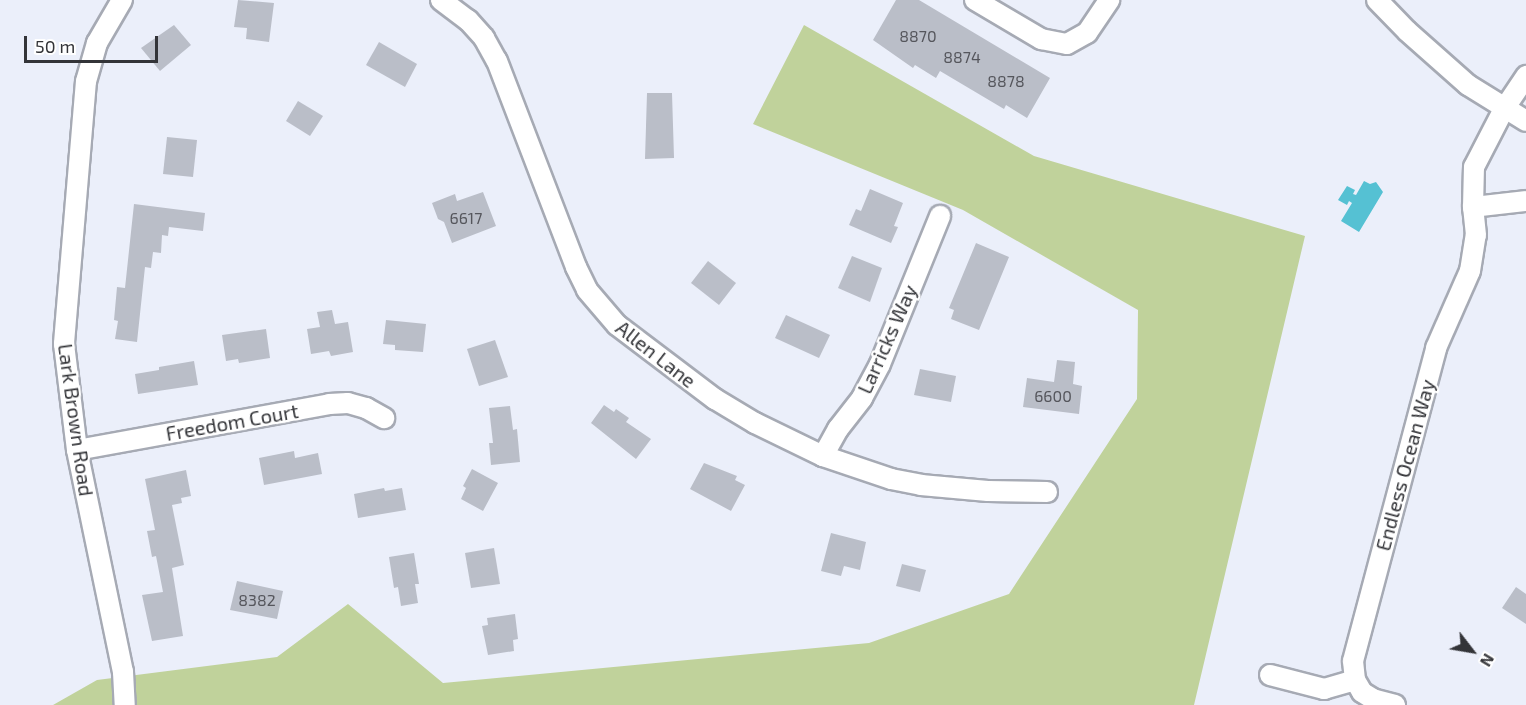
<!DOCTYPE html>
<html>
<head>
<meta charset="utf-8">
<style>
	body { margin:0 }
	#map { position:relative; width:1526px; height:705px; overflow:hidden; background:#ebeffa; font-family:"Exo 2",sans-serif }
	div>[style] { position:absolute }
	[style*='--x'] { left:calc(var(--x)*1px); top:calc(var(--y)*1px); width:calc(var(--w)*1px); rotate:calc(var(--a)*1deg) }
	.green>* { inset:0; background:#c0d29b }
	.water>* { inset:0; background:#55c1d3 }
	.building>* { inset:0; background:#babec8 }
	.roads { filter:drop-shadow(2px 0 #a6aab4) drop-shadow(-2px 0 #a6aab4) drop-shadow(0 2px #a6aab4) drop-shadow(0 -2px #a6aab4) }
	.minor>* { height:20px; margin:-10px; padding:0 10px; transform-origin:10px; border-radius:10px; background:#fff }
	span { translate:-50% -50%; white-space:nowrap; text-align:center; line-height:1.15; -webkit-text-stroke:4.5px #fff; paint-order:stroke }
	.number-label { font-size:16px; color:#55565c }
	.number-label span { -webkit-text-stroke-width:0 }
	.street-label { font-size:20px; color:#333438 }
	.north { position:absolute; left:1442px; top:621px; width:60px; height:60px; -webkit-text-stroke:4px #fff; paint-order:stroke; rotate:121deg; font-size:16px; font-weight:700; line-height:24px; text-align:center; color:#333438 }
	.north::after { content:''; display:block; margin:auto; width:21px; height:27px; background:#333438; clip-path:polygon(50% 0,100% 100%,50% 72%,0 100%) }
	.scale { position:absolute; left:24px; top:36px; width:134px; height:27px; box-sizing:border-box; border:3px solid #333438; border-top:0; padding-left:8px; font-size:18px; line-height:21px; white-space:nowrap; color:#333438; -webkit-text-stroke:4px #fff; paint-order:stroke }
</style>
</head>
<body>
<div id="map">
	<div class="green">
		<div style="clip-path:polygon(804px 25px,1034px 156px,1305px 236px,1194px 705px,53px 705px,97px 680px,277px 657px,348px 604px,443px 683px,869px 643px,1009px 594px,1137px 399px,1138px 310px,963px 210px,753px 124px)"></div>
	</div>
	<div class="water">
		<div style="clip-path:polygon(1364px 181px,1370px 184px,1376px 182px,1383px 192px,1359px 232px,1341px 221px,1352px 203px,1349px 201px,1347px 205px,1338px 200px,1347px 186px,1355px 190px,1353px 194px,1356px 195px)"></div>
	</div>
	<div class="building">
		<div style="clip-path:polygon(238px 0,274px 3px,269px 42px,246px 39px,247px 28px,234px 27px)"></div>
		<div style="clip-path:polygon(896px 0,919px 0,1050px 78px,1027px 118px,1006px 105px,1004px 109px,940px 71px,936px 78px,915px 65px,913px 68px,873px 40px)"></div>
		<div style="clip-path:polygon(174px 25px,191px 45px,160px 71px,141px 48px)"></div>
		<div style="clip-path:polygon(379px 42px,417px 64px,405px 87px,366px 65px)"></div>
		<div style="clip-path:polygon(647px 93px,672px 93px,674px 158px,645px 159px)"></div>
		<div style="clip-path:polygon(298px 101px,323px 116px,310px 136px,286px 121px)"></div>
		<div style="clip-path:polygon(167px 137px,197px 140px,193px 177px,163px 174px)"></div>
		<div style="clip-path:polygon(870px 189px,903px 203px,894px 226px,898px 227px,891px 243px,849px 225px,856px 209px,861px 211px)"></div>
		<div style="clip-path:polygon(483px 192px,496px 226px,452px 243px,444px 222px,438px 219px,432px 203px,455px 194px,457px 201px)"></div>
		<div style="clip-path:polygon(134px 204px,205px 213px,203px 231px,169px 227px,168px 236px,162px 235px,161px 253px,153px 252px,151px 268px,145px 267px,137px 342px,115px 339px,118px 321px,114px 320px,117px 287px,125px 288px)"></div>
		<div style="clip-path:polygon(976px 243px,1009px 257px,979px 330px,951px 319px,954px 310px,949px 308px)"></div>
		<div style="clip-path:polygon(852px 256px,882px 268px,870px 302px,838px 288px)"></div>
		<div style="clip-path:polygon(708px 261px,736px 283px,719px 305px,691px 283px)"></div>
		<div style="clip-path:polygon(332px 310px,335px 324px,348px 322px,353px 352px,331px 356px,329px 351px,311px 354px,307px 329px,320px 327px,317px 312px)"></div>
		<div style="clip-path:polygon(786px 315px,830px 335px,819px 358px,775px 338px)"></div>
		<div style="clip-path:polygon(386px 320px,426px 324px,423px 352px,395px 350px,395px 345px,383px 344px)"></div>
		<div style="clip-path:polygon(266px 329px,270px 358px,239px 363px,238px 359px,226px 361px,222px 335px)"></div>
		<div style="clip-path:polygon(495px 340px,508px 377px,479px 386px,467px 349px)"></div>
		<div style="clip-path:polygon(1057px 360px,1075px 362px,1073px 384px,1082px 386px,1079px 414px,1023px 407px,1027px 378px,1054px 382px)"></div>
		<div style="clip-path:polygon(194px 361px,198px 385px,138px 394px,135px 374px,159px 370px,159px 367px)"></div>
		<div style="clip-path:polygon(920px 369px,956px 376px,951px 402px,914px 395px)"></div>
		<div style="clip-path:polygon(604px 405px,614px 412px,616px 409px,629px 418px,626px 422px,651px 439px,636px 459px,591px 423px)"></div>
		<div style="clip-path:polygon(510px 406px,513px 430px,517px 429px,520px 462px,491px 465px,489px 443px,493px 443px,489px 408px)"></div>
		<div style="clip-path:polygon(294px 451px,295px 458px,318px 453px,322px 474px,264px 485px,259px 458px)"></div>
		<div style="clip-path:polygon(704px 463px,737px 476px,735px 480px,745px 485px,731px 511px,690px 489px)"></div>
		<div style="clip-path:polygon(472px 469px,498px 483px,483px 511px,461px 499px,466px 488px,463px 486px)"></div>
		<div style="clip-path:polygon(186px 470px,191px 496px,181px 498px,182px 503px,172px 505px,184px 565px,172px 568px,183px 636px,152px 641px,142px 595px,163px 592px,156px 556px,152px 557px,147px 531px,155px 530px,145px 479px)"></div>
		<div style="clip-path:polygon(384px 488px,385px 491px,402px 488px,406px 510px,358px 518px,354px 494px)"></div>
		<div style="clip-path:polygon(831px 533px,866px 542px,860px 570px,844px 566px,841px 576px,821px 571px)"></div>
		<div style="clip-path:polygon(494px 548px,500px 584px,471px 588px,465px 553px)"></div>
		<div style="clip-path:polygon(414px 553px,419px 584px,415px 584px,418px 603px,401px 606px,398px 587px,394px 588px,389px 557px)"></div>
		<div style="clip-path:polygon(902px 564px,926px 570px,920px 592px,896px 586px)"></div>
		<div style="clip-path:polygon(237px 581px,283px 591px,277px 619px,230px 610px)"></div>
		<div style="clip-path:polygon(1516px 587px,1526px 594px,1526px 624px,1502px 608px)"></div>
		<div style="clip-path:polygon(515px 614px,518px 639px,513px 640px,514px 651px,488px 655px,482px 626px,488px 625px,487px 618px)"></div>
	</div>
	<div class="roads">
		<div class="minor">
			<div style="--x:122;--y:0;--w:50;--a:120.2"></div>
			<div style="--x:97;--y:43;--w:40;--a:106"></div>
			<div style="--x:86;--y:81;--w:264;--a:94.8"></div>
			<div style="--x:64;--y:344;--w:107;--a:83"></div>
			<div style="--x:77;--y:450;--w:227;--a:78.3"></div>
			<div style="--x:123;--y:672;--w:33;--a:87"></div>
			<div style="--x:441;--y:0;--w:34;--a:37"></div>
			<div style="--x:468;--y:20;--w:24;--a:48"></div>
			<div style="--x:484;--y:38;--w:26;--a:61"></div>
			<div style="--x:497;--y:61;--w:221;--a:69"></div>
			<div style="--x:576;--y:267;--w:25;--a:64"></div>
			<div style="--x:587;--y:290;--w:46;--a:49.4"></div>
			<div style="--x:617;--y:325;--w:123;--a:37.1"></div>
			<div style="--x:715;--y:399;--w:47;--a:31"></div>
			<div style="--x:755;--y:423;--w:76;--a:25.9"></div>
			<div style="--x:823;--y:456;--w:72;--a:18.7"></div>
			<div style="--x:891;--y:479;--w:31;--a:11"></div>
			<div style="--x:921;--y:485;--w:67;--a:5.1"></div>
			<div style="--x:988;--y:491;--w:59;--a:1"></div>
			<div style="--x:975;--y:0;--w:77;--a:30.6"></div>
			<div style="--x:1041;--y:39;--w:26;--a:11"></div>
			<div style="--x:1067;--y:44;--w:23;--a:-29"></div>
			<div style="--x:1087;--y:33;--w:40;--a:-56"></div>
			<div style="--x:1377;--y:0;--w:43;--a:45.9"></div>
			<div style="--x:1407;--y:31;--w:81;--a:41.5"></div>
			<div style="--x:1468;--y:85;--w:68;--a:31.8"></div>
			<div style="--x:1473;--y:207;--w:53;--a:-6.5"></div>
			<div style="--x:77;--y:450;--w:256;--a:-10.3"></div>
			<div style="--x:329;--y:404;--w:19;--a:-3"></div>
			<div style="--x:348;--y:403;--w:19;--a:16"></div>
			<div style="--x:366;--y:408;--w:21;--a:29"></div>
			<div style="--x:823;--y:456;--w:31;--a:-61"></div>
			<div style="--x:838;--y:429;--w:39;--a:-52"></div>
			<div style="--x:862;--y:398;--w:38;--a:-62"></div>
			<div style="--x:880;--y:364;--w:160;--a:-67.9"></div>
			<div style="--x:1270;--y:675;--w:56;--a:14.5"></div>
			<div style="--x:1324;--y:689;--w:32;--a:-16"></div>
			<div style="--x:1395;--y:705;--w:23;--a:-165"></div>
			<div style="--x:1373;--y:699;--w:13;--a:-148"></div>
			<div style="--x:1362;--y:692;--w:14;--a:-120"></div>
			<div style="--x:1355;--y:680;--w:19;--a:-96"></div>
			<div style="--x:1353;--y:661;--w:324;--a:-75.1"></div>
			<div style="--x:1436;--y:348;--w:84;--a:-66.2"></div>
			<div style="--x:1470;--y:271;--w:36;--a:-81"></div>
			<div style="--x:1476;--y:235;--w:28;--a:-96"></div>
			<div style="--x:1473;--y:207;--w:40;--a:-88.6"></div>
			<div style="--x:1474;--y:167;--w:65;--a:-62.7"></div>
			<div style="--x:1504;--y:109;--w:40;--a:-56"></div>
		</div>
	</div>
	<div class="number-label">
		<span style="left:918px;top:36px">8870</span>
		<span style="left:962px;top:57px">8874</span>
		<span style="left:1006px;top:81px">8878</span>
		<span style="left:466px;top:218px">6617</span>
		<span style="left:1053px;top:396px">6600</span>
		<span style="left:257px;top:600px">8382</span>
	</div>
	<div class="street-label">
		<span style="left:887px;top:339px;rotate:-66deg">Larricks Way</span>
		<span style="left:656px;top:354px;rotate:38deg">Allen Lane</span>
		<span style="left:76px;top:420px;rotate:82deg">Lark Brown Road</span>
		<span style="left:232px;top:422px;rotate:-10deg">Freedom Court</span>
		<span style="left:1405px;top:465px;rotate:-75deg">Endless Ocean Way</span>
	</div>
	<div class="north">N</div>
	<div class="scale">50 m</div>
</div>
</body>
</html>
